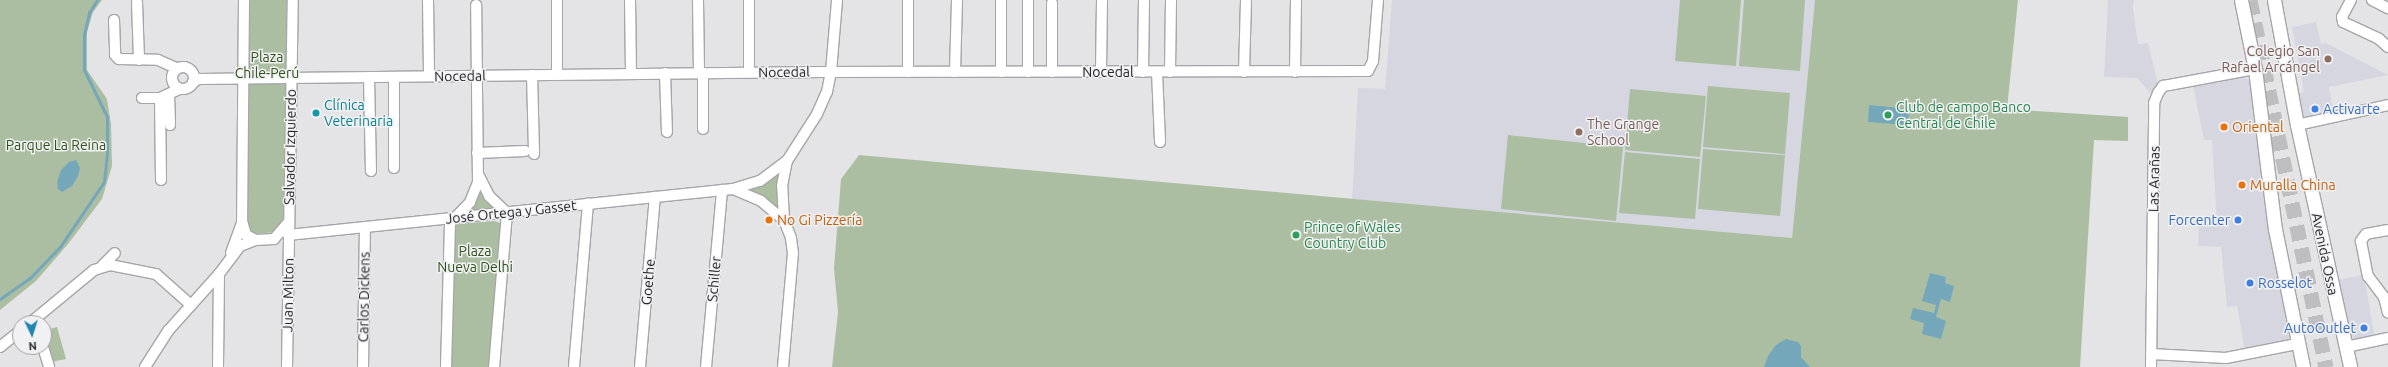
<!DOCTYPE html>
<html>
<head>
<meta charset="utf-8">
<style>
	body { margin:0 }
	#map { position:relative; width:2388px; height:367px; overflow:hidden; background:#e4e4e7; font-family:Ubuntu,sans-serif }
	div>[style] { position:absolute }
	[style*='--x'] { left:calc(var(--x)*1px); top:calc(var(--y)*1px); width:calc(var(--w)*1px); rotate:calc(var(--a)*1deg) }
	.built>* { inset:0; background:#d6d6e0 }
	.green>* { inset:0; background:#abbea2 }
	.water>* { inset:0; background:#74a7ba }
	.stream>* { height:2.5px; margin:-1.25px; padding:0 1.25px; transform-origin:1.25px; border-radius:1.25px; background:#74a7ba }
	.highway-tunnel>* { height:15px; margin-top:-7.5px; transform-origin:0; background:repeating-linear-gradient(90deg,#bebec1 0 15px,transparent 0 23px) }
	.roads { filter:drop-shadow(1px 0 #a6a6a9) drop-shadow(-1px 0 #a6a6a9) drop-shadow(0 1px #a6a6a9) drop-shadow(0 -1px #a6a6a9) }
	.minor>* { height:10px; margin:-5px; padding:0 5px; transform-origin:5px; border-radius:5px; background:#fff }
	.minor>.ring { margin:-5px; padding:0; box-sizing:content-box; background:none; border:10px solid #fff; border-radius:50% }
	.major>* { height:13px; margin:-6.5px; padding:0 6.5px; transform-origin:6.5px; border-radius:6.5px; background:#fff }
	.dots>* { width:11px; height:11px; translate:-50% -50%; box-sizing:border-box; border:2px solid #f1f1f4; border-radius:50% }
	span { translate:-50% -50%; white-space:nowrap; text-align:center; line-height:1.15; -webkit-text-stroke:3px #f1f1f4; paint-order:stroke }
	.education-label { font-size:14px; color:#785e54 }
	.right { translate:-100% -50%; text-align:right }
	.left { translate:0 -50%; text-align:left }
	.park-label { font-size:14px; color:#30511b }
	.street-label { font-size:14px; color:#272728 }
	.culture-label { font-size:14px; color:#0d838f }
	.leisure-label { font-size:14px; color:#27864d }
	.shop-label { font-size:14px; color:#366cbe }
	.food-label { font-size:14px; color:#c56008 }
	.north { position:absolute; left:12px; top:315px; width:40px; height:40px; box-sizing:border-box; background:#f1f1f4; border:1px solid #a0a0a2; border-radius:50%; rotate:176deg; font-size:11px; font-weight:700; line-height:16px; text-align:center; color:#272728 }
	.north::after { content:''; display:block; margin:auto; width:14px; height:18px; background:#2484b0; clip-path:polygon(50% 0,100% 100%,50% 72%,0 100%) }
</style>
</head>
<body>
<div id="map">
	<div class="built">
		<div style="clip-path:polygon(1392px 0,1815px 0,1792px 238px,1352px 199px,1358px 88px,1385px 89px)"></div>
		<div style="clip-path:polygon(2108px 0,2134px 0,2133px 8px,2138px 44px,2148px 43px,2158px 84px,2151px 94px,2137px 78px,2104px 77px)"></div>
		<div style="clip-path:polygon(2316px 22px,2321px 44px,2326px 43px,2388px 75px,2329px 87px,2334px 114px,2306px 120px,2301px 115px,2297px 94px,2304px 92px,2292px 27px)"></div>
		<div style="clip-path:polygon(2244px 77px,2249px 80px,2270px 230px,2289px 338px,2288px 342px,2245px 351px,2237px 306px,2227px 307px,2221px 247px,2198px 246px,2199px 224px,2217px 224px,2212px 140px,2204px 140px,2193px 86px)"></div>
		<div style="clip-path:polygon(2364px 275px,2375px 339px,2354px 341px,2336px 280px)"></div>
	</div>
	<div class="green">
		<div style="clip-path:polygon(0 0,102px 0,93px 12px,87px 32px,87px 70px,107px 99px,111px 124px,112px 166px,102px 199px,68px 244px,36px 281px,0 310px)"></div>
		<div style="clip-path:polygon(248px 0,287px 0,283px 225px,278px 232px,250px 234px,246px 228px)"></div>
		<div style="clip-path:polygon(1680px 0,1741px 0,1736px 66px,1675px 61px)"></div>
		<div style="clip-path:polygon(1744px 0,1805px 0,1800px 71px,1739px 66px)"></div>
		<div style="clip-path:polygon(1815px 0,2018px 0,2007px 109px,2128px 117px,2128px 141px,2094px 140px,2080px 367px,832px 367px,838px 312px,834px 268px,841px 179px,859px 155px,1792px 238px)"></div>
		<div style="clip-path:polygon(1708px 86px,1790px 93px,1785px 154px,1703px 147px)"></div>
		<div style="clip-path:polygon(1630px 89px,1706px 96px,1700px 157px,1625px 150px)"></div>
		<div style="clip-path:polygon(1508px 135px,1623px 147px,1616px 221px,1501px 209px)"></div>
		<div style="clip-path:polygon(1703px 149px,1785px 155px,1780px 216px,1698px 209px)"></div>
		<div style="clip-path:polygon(1625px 152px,1700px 159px,1695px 219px,1619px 213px)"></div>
		<div style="clip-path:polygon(782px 171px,780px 211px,741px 190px)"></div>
		<div style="clip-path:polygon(479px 190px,488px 202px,497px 210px,469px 214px,468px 211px)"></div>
		<div style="clip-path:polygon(494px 221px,500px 223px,501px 230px,489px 367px,450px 367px,454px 226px,458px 224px)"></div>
		<div style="clip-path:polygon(57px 327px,66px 359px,51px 362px,44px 331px)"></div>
	</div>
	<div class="water">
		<div style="clip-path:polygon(1869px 105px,1909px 109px,1908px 125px,1868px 122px)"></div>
		<div style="clip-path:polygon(76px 160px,80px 168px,78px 176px,72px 186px,62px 192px,58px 189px,57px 182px,61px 170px,69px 162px)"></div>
		<div style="clip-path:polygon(1930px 273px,1946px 277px,1945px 283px,1954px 286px,1950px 302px,1941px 299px,1936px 317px,1946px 321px,1941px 339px,1922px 334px,1924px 323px,1910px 319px,1913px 308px,1934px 313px,1936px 305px,1922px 301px)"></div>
		<div style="clip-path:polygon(1786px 339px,1798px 342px,1801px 346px,1801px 357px,1810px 367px,1764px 367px,1768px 356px,1776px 345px)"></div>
	</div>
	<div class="stream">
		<div style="--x:0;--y:299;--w:35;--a:-35"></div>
		<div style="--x:29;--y:279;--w:45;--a:-45.9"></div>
		<div style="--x:60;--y:247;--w:78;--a:-55.9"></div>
		<div style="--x:104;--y:182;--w:27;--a:-84"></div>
		<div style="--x:107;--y:155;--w:38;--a:-90"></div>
		<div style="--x:107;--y:117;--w:52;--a:-116.1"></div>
		<div style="--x:84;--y:70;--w:35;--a:-90"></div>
		<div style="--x:84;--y:35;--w:23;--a:-77"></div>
		<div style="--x:89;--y:13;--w:15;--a:-58"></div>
	</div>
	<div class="highway-tunnel">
		<div style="--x:2250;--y:0;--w:375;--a:78.3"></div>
	</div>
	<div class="roads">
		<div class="minor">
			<div style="--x:244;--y:0;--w:221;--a:90.5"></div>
			<div style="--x:242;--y:221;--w:15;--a:74"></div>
			<div style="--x:246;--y:235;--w:11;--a:27"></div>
			<div style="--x:428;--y:0;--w:76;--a:89.2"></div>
			<div style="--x:557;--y:0;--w:75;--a:90"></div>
			<div style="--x:630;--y:0;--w:74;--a:89.2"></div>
			<div style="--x:698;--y:0;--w:73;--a:89.2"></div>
			<div style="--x:749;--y:0;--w:72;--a:90"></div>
			<div style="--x:2351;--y:0;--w:19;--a:118"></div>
			<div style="--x:2342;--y:17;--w:5;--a:79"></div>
			<div style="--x:2343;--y:22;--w:40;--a:25"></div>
			<div style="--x:2379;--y:39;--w:12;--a:42"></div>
			<div style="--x:2372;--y:0;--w:18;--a:27"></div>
			<div style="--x:137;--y:2;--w:58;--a:88"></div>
			<div style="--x:114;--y:20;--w:35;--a:88"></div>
			<div style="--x:115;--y:55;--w:6;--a:45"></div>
			<div style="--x:119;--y:59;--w:39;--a:1"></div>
			<div style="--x:158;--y:60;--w:20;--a:24"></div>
			<div class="ring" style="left:172px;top:67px;width:12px;height:12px"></div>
			<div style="--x:908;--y:72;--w:72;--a:-90"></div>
			<div style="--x:955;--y:72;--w:72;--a:-88.4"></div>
			<div style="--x:1001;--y:72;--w:72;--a:-90"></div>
			<div style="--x:1028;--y:72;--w:72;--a:-90"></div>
			<div style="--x:1052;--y:72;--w:69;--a:-90"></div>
			<div style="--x:1101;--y:72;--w:72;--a:-89.2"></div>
			<div style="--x:1143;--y:72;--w:72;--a:-89.2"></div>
			<div style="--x:1157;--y:72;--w:70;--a:87.5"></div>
			<div style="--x:1170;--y:72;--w:72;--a:-89.2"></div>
			<div style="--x:1244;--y:72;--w:72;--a:-88.4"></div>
			<div style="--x:1295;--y:72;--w:72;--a:-89.2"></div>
			<div style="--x:665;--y:73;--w:59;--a:88.1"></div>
			<div style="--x:703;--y:73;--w:56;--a:90"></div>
			<div style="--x:532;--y:75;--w:79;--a:88.5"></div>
			<div style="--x:369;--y:77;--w:94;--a:88.8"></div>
			<div style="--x:394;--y:77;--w:91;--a:90"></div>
			<div style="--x:193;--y:82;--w:7;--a:-27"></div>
			<div style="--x:199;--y:79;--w:622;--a:-0.64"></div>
			<div style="--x:821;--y:72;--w:547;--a:-0.1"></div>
			<div style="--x:1368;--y:71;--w:11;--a:-63"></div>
			<div style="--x:1373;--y:61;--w:61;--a:-85.3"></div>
			<div style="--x:169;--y:94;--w:31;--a:88"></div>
			<div style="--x:142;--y:98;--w:18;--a:0"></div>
			<div style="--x:160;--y:98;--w:21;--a:-25"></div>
			<div style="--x:160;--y:98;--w:82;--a:89.3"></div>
			<div style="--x:2297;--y:125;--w:93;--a:-12.4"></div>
			<div style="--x:477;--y:153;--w:48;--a:-2.4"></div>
			<div style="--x:479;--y:176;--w:22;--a:63"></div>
			<div style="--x:489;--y:196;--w:25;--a:43"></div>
			<div style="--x:507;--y:213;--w:155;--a:94.8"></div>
			<div style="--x:733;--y:189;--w:30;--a:23"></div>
			<div style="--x:761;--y:201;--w:30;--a:40"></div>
			<div style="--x:2388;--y:230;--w:22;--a:170"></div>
			<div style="--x:2366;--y:234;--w:9;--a:126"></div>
			<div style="--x:2361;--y:241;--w:36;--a:79"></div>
			<div style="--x:2368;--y:276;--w:26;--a:53"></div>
			<div style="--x:2384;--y:297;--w:16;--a:76"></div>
			<div style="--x:288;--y:235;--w:447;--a:-5.9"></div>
			<div style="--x:733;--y:189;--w:28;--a:-17"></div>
			<div style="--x:760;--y:181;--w:34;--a:-37"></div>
			<div style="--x:231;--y:253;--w:32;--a:-70"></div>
			<div style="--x:102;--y:266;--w:18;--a:-45"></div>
			<div style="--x:30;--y:323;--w:83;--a:-39.6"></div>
			<div style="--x:94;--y:270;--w:17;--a:-17"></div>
			<div style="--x:110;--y:265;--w:47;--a:11.1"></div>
			<div style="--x:156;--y:274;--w:47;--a:41.5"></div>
			<div style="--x:0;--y:347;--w:26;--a:-39"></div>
			<div style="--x:43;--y:347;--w:21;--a:73"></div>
			<div style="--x:2346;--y:347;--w:43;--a:-12.1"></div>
			<div style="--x:2151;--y:354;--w:75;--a:3.1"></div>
			<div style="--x:2226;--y:358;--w:72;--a:-11.2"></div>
			<div style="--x:145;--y:367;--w:43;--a:-57.4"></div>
			<div style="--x:168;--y:331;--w:76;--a:-48.2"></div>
			<div style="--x:219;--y:274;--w:35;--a:-53"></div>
			<div style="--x:240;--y:246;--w:17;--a:-21"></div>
			<div style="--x:256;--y:240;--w:18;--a:-3"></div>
			<div style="--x:274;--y:239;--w:21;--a:-49"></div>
			<div style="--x:218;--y:367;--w:93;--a:-89.4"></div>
			<div style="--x:287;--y:367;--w:367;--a:-89.1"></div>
			<div style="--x:363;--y:367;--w:140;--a:-89.2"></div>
			<div style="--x:446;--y:367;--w:144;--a:-88.4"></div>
			<div style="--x:450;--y:223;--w:29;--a:-46"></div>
			<div style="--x:470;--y:202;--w:22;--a:-68"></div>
			<div style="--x:478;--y:182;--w:177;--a:-90.6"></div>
			<div style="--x:574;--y:367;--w:164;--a:-85.1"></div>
			<div style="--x:640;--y:367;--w:171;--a:-85"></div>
			<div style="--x:706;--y:367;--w:178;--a:-84.8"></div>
			<div style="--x:783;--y:367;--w:114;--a:-85"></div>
			<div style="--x:793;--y:253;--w:15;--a:-98"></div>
			<div style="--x:791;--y:238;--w:19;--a:-111"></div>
			<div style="--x:784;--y:220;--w:34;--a:-93"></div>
			<div style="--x:782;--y:186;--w:25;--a:-79"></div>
			<div style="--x:787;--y:161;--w:56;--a:-57.4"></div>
			<div style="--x:817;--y:114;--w:24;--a:-66"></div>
			<div style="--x:827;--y:92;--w:20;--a:-79"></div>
			<div style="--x:831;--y:72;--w:72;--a:-85.2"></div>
			<div style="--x:2151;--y:367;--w:264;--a:-89.3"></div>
			<div style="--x:2154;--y:103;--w:11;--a:-68"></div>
			<div style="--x:2158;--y:93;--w:9;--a:-54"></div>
			<div style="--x:2163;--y:86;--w:6;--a:-9"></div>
			<div style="--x:2169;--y:85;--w:87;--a:-10.5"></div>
		</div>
		<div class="major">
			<div style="--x:2241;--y:0;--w:70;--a:78.5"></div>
			<div style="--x:2255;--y:69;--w:161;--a:82.9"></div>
			<div style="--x:2275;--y:229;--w:141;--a:78.5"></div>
			<div style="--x:2274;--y:0;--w:127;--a:79.6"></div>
			<div style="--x:2297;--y:125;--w:248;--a:77.6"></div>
		</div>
	</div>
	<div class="dots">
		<div style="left:2328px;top:59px;background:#8d6e63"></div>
		<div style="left:2315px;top:109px;background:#3f7fe0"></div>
		<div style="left:316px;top:113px;background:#0f9aa8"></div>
		<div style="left:1888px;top:115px;background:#2e9e5b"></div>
		<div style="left:2224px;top:127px;background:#e8710a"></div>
		<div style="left:1579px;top:132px;background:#8d6e63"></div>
		<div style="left:2242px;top:185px;background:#e8710a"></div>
		<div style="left:769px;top:220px;background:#e8710a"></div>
		<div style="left:2238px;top:220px;background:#3f7fe0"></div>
		<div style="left:1296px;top:235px;background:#2e9e5b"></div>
		<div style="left:2250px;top:283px;background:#3f7fe0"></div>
		<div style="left:2364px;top:328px;background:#3f7fe0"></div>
	</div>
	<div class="education-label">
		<span class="right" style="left:2320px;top:59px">Colegio San<br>Rafael Arcángel</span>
		<span class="left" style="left:1587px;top:132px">The Grange<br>School</span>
	</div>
	<div class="park-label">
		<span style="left:267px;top:65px">Plaza<br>Chile-Perú</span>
		<span style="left:56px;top:145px">Parque La Reina</span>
		<span style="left:475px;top:259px">Plaza<br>Nueva Delhi</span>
	</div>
	<div class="street-label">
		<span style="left:784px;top:72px;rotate:-1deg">Nocedal</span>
		<span style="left:1108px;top:72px">Nocedal</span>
		<span style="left:460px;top:76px;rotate:-1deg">Nocedal</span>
		<span style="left:290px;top:147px;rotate:-89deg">Salvador Izquierdo</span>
		<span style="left:2154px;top:179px;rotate:-89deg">Las Arañas</span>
		<span style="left:511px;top:212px;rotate:-6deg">José Ortega y Gasset</span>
		<span style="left:2325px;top:254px;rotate:78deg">Avenida Ossa</span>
		<span style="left:714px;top:279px;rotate:-85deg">Schiller</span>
		<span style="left:648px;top:282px;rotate:-85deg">Goethe</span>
		<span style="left:288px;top:295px;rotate:-89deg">Juan Milton</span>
		<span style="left:364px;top:297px;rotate:-89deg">Carlos Dickens</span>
	</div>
	<div class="culture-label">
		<span class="left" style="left:324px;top:113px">Clínica<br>Veterinaria</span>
	</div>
	<div class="leisure-label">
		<span class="left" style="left:1896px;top:115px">Club de campo Banco<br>Central de Chile</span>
		<span class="left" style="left:1304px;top:235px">Prince of Wales<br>Country Club</span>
	</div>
	<div class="shop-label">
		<span class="left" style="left:2323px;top:109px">Activarte</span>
		<span class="right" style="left:2230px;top:220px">Forcenter</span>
		<span class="left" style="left:2258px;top:283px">Rosselot</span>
		<span class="right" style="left:2356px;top:328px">AutoOutlet</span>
	</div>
	<div class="food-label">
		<span class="left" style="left:2232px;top:127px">Oriental</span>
		<span class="left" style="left:2250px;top:185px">Muralla China</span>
		<span class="left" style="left:777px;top:220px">No Gi Pizzería</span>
	</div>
	<div class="north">N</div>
</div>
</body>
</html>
